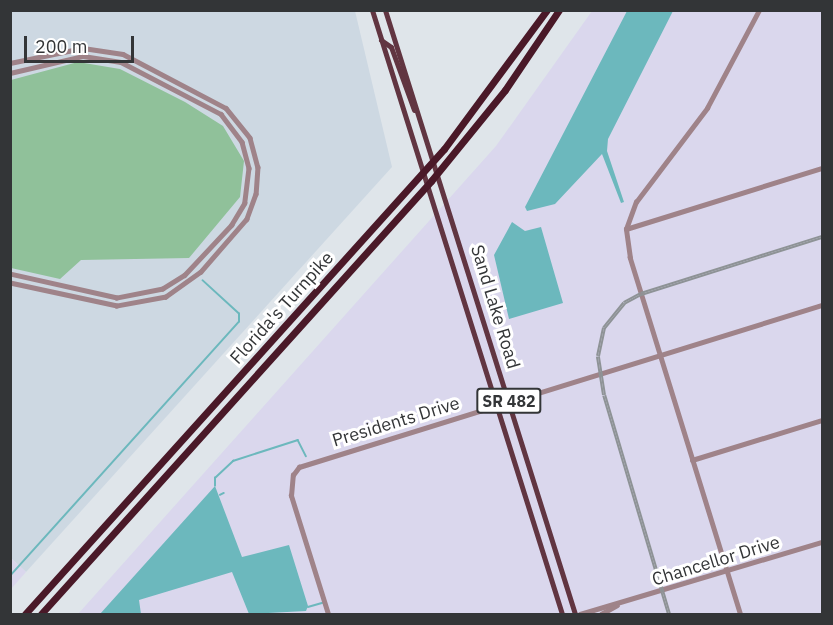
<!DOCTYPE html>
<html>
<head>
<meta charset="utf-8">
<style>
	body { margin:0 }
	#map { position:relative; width:833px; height:625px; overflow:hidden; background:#dfe5ea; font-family:"IBM Plex Sans",sans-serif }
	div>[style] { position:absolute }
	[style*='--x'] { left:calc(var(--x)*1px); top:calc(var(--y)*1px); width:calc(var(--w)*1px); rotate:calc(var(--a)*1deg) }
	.built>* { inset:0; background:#cdd8e2 }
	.industrial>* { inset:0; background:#dad7ed }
	.forest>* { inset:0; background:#90c19a }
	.water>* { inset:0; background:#6cb8bd }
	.stream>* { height:1.5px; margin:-0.75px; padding:0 0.75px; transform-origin:0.75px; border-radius:0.75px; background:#6cb8bd }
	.minor>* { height:4.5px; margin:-2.25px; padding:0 2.25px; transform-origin:2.25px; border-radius:2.25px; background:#9f8389 }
	.major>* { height:5px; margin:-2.5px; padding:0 2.5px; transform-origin:2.5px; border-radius:2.5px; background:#613541 }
	.highway>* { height:7px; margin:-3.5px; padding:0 3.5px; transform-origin:3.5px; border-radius:3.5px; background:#4a1928 }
	.rail>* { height:4px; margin-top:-2px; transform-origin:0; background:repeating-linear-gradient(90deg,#fff 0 4.5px,#8e9396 0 9px); box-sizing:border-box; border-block:2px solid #8e9396 }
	span { translate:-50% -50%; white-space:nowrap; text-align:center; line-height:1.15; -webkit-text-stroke:6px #fff; paint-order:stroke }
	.shield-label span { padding:2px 4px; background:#fff; border:2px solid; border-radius:4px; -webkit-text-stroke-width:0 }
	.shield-label { font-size:16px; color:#333537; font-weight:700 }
	.street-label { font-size:18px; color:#333537 }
	.frame { position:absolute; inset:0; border:12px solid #333537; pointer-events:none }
	.scale { position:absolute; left:24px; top:36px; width:110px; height:27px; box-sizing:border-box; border:3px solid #333537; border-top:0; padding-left:8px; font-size:18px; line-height:21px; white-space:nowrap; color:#333537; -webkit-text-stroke:4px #fff; paint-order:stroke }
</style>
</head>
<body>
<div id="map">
	<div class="built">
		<div style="clip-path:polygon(11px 11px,355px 11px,392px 167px,26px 572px,11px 558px)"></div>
	</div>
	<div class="industrial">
		<div style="clip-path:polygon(592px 11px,822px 11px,822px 614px,78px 614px,496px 146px)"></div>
		<div style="clip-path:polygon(11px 558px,26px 572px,11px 589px)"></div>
	</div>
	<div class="forest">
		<div style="clip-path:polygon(78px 62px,120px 69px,185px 102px,223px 126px,244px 161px,240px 197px,189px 258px,81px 260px,60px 279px,11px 268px,11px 80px)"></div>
	</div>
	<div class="water">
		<div style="clip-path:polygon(627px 11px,673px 11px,608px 139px,607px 151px,624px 202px,621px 203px,602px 154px,555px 204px,527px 211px,525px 207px)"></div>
		<div style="clip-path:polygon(512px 222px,525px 231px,541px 227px,563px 303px,509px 319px,494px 255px)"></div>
		<div style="clip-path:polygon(215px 486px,242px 557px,289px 545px,308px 606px,306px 611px,249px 614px,232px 572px,139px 600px,141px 614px,100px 614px)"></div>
	</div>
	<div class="stream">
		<div style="--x:215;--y:486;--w:8;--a:-90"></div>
		<div style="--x:215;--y:478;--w:25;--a:-43"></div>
		<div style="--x:233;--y:461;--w:68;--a:-17.9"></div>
		<div style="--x:298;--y:440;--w:18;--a:63"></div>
		<div style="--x:220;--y:495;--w:4;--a:-27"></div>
		<div style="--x:10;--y:576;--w:342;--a:-48"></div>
		<div style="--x:239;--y:322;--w:8;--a:-90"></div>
		<div style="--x:239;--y:314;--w:49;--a:-137.5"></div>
		<div style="--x:308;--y:607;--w:15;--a:-16"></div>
	</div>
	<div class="minor">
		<div style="--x:10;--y:63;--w:75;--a:-11.6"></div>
		<div style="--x:83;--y:48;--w:40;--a:8.5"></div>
		<div style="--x:123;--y:54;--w:116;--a:27.7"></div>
		<div style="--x:226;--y:108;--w:38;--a:51"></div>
		<div style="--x:250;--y:138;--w:30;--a:75"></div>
		<div style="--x:258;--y:167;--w:27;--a:94"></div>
		<div style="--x:256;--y:194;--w:27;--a:110"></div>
		<div style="--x:247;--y:219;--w:70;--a:131"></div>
		<div style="--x:201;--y:272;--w:43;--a:144.5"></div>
		<div style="--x:166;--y:297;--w:50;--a:169.6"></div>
		<div style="--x:117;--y:306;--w:109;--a:-167.9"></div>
		<div style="--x:10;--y:73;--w:75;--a:-13.1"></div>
		<div style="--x:83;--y:56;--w:38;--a:9"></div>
		<div style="--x:121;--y:62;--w:113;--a:27.5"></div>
		<div style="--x:221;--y:114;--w:35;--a:53"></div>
		<div style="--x:242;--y:142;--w:27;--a:75"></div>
		<div style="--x:249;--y:168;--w:35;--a:97"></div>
		<div style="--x:245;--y:203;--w:26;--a:121"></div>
		<div style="--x:232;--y:225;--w:69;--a:133.2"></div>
		<div style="--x:185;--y:275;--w:26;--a:148"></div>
		<div style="--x:163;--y:289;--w:47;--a:168.9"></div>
		<div style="--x:117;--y:298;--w:110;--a:-167.4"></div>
		<div style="--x:626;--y:229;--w:205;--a:-17.3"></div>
		<div style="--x:692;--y:460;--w:136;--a:-17.1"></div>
		<div style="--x:328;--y:614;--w:124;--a:-107.4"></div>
		<div style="--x:291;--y:496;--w:21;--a:-85"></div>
		<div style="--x:293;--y:475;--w:10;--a:-53"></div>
		<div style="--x:299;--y:467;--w:548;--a:-17.21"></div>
		<div style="--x:580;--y:614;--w:252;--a:-16.6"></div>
		<div style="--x:601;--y:614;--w:18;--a:-29"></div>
		<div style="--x:740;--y:614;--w:373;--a:-107.2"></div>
		<div style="--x:630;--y:258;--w:29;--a:-98"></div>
		<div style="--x:626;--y:229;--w:29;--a:-70"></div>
		<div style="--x:636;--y:202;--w:118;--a:-52.9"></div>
		<div style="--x:707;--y:108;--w:111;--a:-62"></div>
	</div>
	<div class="major">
		<div style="--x:372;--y:10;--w:633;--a:72.54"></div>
		<div style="--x:385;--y:10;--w:633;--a:72.54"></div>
		<div style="--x:381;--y:40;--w:12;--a:35"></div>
		<div style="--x:391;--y:47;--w:67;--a:69.9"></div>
	</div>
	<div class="highway">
		<div style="--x:25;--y:614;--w:626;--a:-47.98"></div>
		<div style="--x:444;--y:149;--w:173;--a:-53.5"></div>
		<div style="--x:41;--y:614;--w:583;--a:-47.99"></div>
		<div style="--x:431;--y:181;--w:117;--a:-50.9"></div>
		<div style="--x:505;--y:90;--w:97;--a:-56"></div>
	</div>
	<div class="rail">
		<div style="--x:669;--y:614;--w:228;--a:-106.5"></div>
		<div style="--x:604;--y:395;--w:39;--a:-99"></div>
		<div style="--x:598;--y:356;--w:29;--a:-78"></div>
		<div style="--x:604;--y:328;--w:32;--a:-51"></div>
		<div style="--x:624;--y:303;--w:19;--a:-28"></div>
		<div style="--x:641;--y:294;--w:190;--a:-17.5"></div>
	</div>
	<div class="shield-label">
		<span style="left:509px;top:401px">SR 482</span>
	</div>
	<div class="street-label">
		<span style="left:495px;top:307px;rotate:73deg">Sand Lake Road</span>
		<span style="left:282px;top:308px;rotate:-48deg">Florida's Turnpike</span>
		<span style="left:396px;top:422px;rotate:-17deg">Presidents Drive</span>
		<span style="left:716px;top:561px;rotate:-17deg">Chancellor Drive</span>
	</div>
	<div class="frame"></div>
	<div class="scale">200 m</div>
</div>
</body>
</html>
